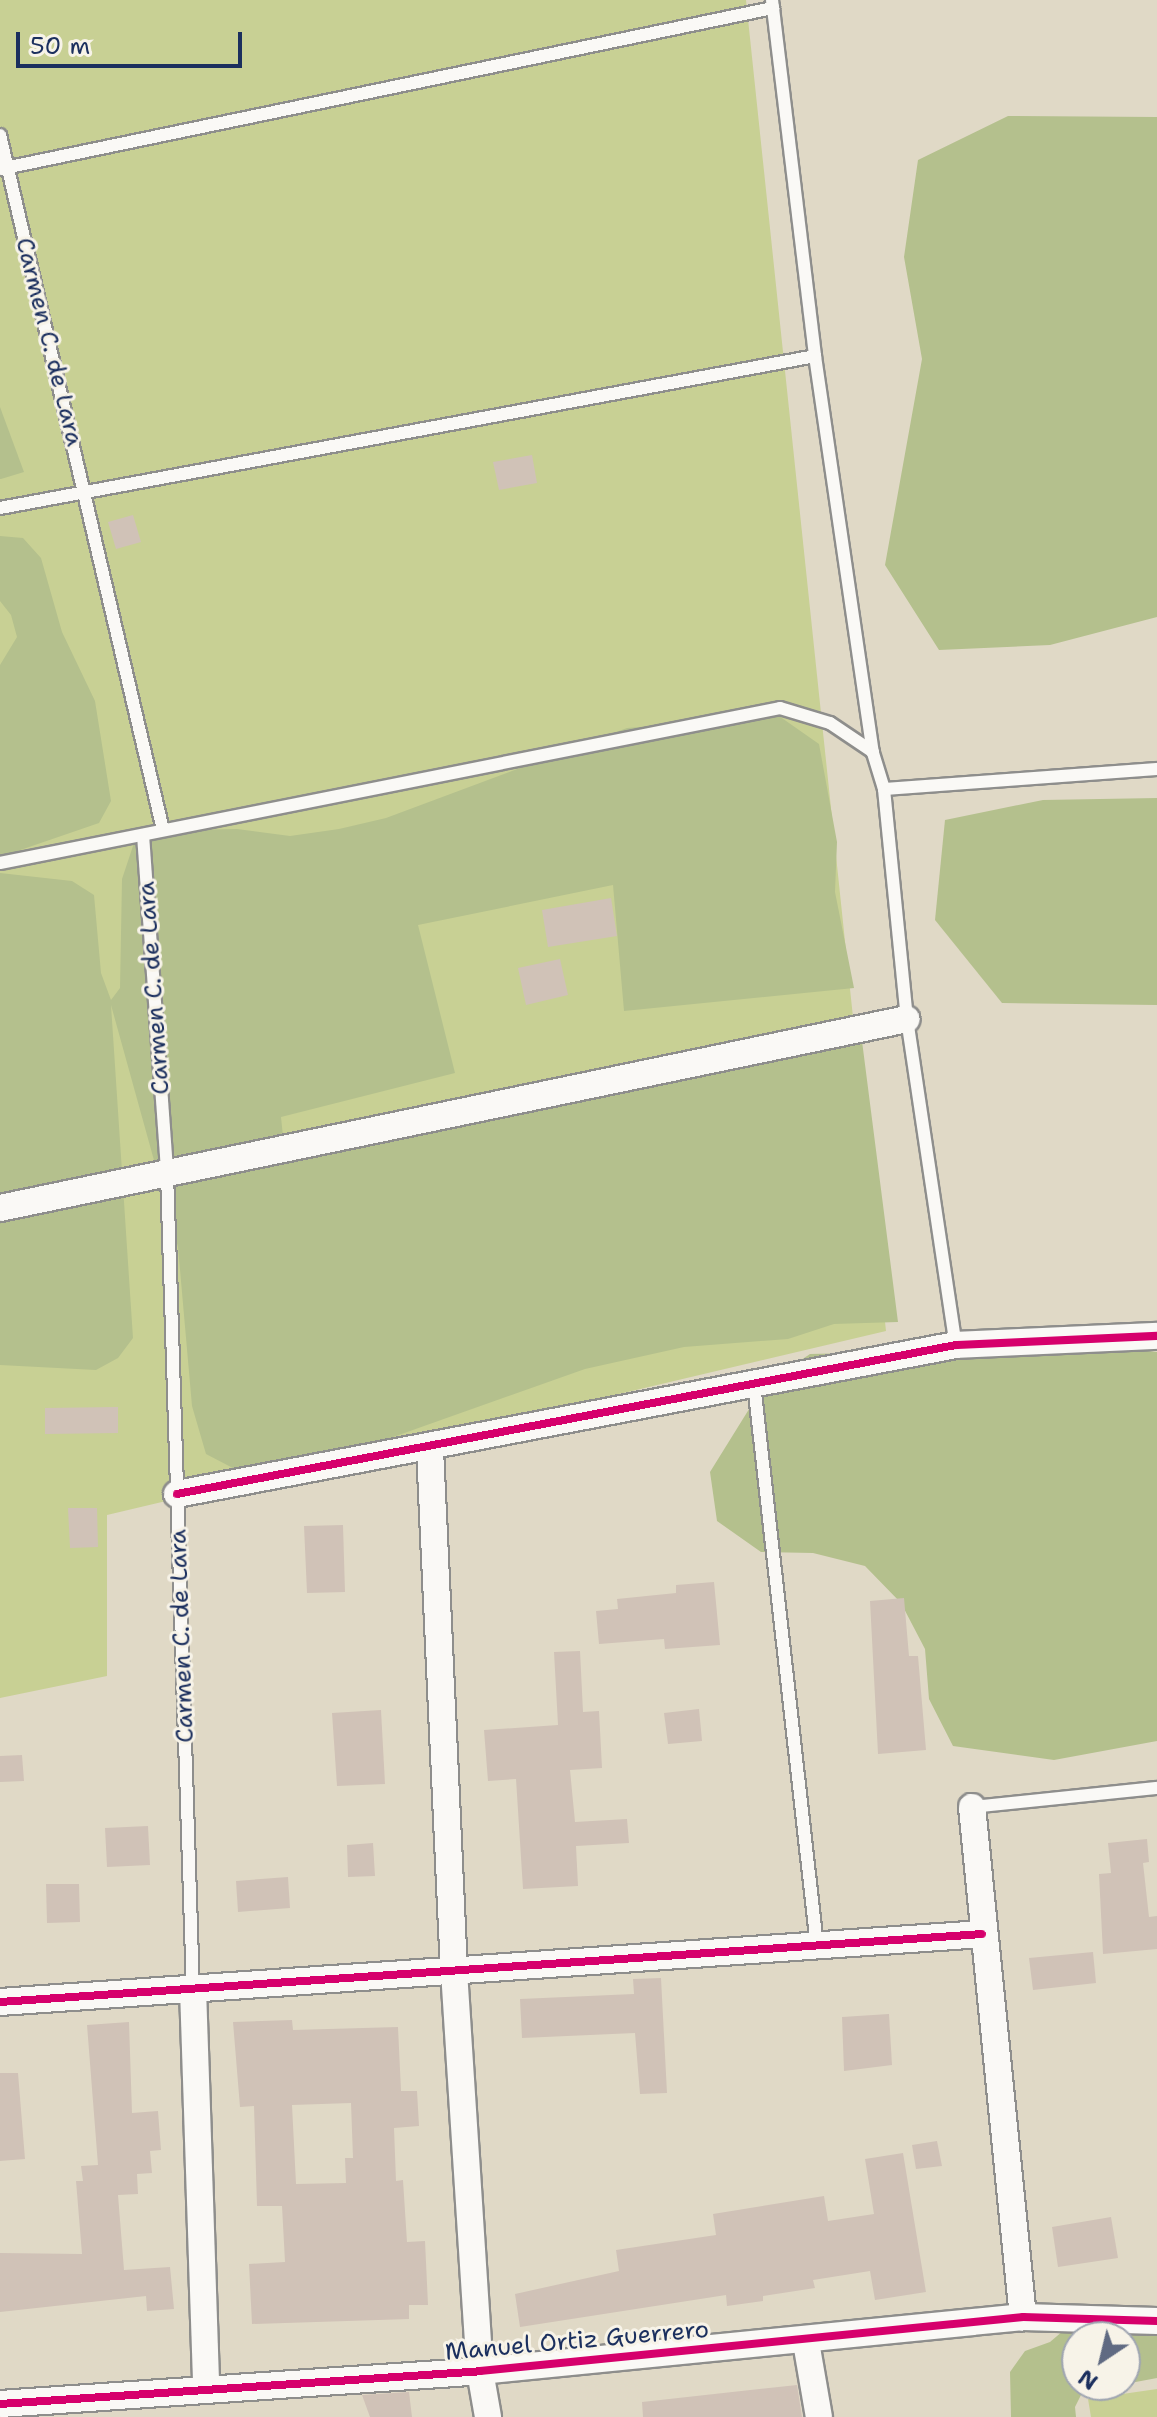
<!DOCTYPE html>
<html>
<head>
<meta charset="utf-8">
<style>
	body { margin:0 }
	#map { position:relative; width:1157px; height:2417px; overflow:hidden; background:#e0d9c6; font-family:"Shantell Sans",sans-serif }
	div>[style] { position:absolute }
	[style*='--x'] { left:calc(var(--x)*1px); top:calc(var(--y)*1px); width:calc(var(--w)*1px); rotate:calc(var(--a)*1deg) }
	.green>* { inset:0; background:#c8d094 }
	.forest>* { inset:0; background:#b4c08d }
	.building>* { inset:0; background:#d0c2b7 }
	.roads { filter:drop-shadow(2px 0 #8e8e8c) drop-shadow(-2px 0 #8e8e8c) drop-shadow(0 2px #8e8e8c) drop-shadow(0 -2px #8e8e8c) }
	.lane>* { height:12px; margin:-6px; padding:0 6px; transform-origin:6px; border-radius:6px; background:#faf9f6 }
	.street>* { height:26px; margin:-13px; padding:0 13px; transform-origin:13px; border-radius:13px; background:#faf9f6 }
	.cycleway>* { height:8px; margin:-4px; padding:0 4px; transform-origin:4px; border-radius:4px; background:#d6006c }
	span { translate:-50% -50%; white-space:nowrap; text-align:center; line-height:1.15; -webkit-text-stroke:6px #f7f3e8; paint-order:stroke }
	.street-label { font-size:24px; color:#1b2f5e }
	.north { position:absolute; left:1061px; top:2321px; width:80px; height:80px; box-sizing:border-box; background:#f7f3e8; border:2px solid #9fa5b1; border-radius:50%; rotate:215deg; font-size:22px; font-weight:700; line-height:32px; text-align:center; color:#1b2f5e }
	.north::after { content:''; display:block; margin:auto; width:28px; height:36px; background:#606a82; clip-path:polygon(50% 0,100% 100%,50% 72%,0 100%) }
	.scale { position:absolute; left:16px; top:32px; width:226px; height:36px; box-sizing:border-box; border:4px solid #1b2f5e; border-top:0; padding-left:10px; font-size:24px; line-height:28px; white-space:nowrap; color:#1b2f5e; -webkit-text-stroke:6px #f7f3e8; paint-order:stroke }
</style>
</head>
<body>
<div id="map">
	<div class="green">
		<div style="clip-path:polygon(0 0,746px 0,886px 1331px,107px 1515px,107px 1676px,0 1698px)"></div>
		<div style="clip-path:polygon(1157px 2389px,1157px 2417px,1091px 2417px,1088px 2399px)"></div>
	</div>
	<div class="forest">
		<div style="clip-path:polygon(1008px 116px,1157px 117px,1157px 617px,1050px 645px,939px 650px,885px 565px,922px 359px,904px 257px,918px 160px)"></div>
		<div style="clip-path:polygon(0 407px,24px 472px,1px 479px,0 479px)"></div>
		<div style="clip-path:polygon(0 536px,23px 538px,41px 558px,62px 632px,95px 701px,111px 801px,99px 823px,0 857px,0 665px,17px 637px,11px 615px,0 601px)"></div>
		<div style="clip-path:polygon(779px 716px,819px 744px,837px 842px,835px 892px,854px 988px,624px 1011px,613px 885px,418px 925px,455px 1073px,281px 1117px,285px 1156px,862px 1041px,898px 1322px,834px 1324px,788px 1339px,684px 1347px,585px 1369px,303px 1469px,252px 1478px,206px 1454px,192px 1406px,178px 1247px,111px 1005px,133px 1338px,118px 1358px,96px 1370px,0 1365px,0 873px,72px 881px,94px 895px,101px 973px,111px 1000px,120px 988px,122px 879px,138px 831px,237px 829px,290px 836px,339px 829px,386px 818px,627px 728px)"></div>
		<div style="clip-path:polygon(1157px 798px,1157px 1005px,1002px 1003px,935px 920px,945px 820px,1043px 800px)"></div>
		<div style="clip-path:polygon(1113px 1347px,1157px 1352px,1157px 1741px,1054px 1760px,953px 1746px,929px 1699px,925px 1649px,901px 1603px,865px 1566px,813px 1553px,761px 1552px,717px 1521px,710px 1472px,764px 1385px,810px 1354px)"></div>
		<div style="clip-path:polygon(1070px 2325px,1157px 2333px,1157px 2378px,1125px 2384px,1125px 2337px,1077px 2337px,1077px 2385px,1122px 2385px,1086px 2385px,1075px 2407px,1076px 2417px,1011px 2417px,1010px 2372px,1025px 2351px,1050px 2342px)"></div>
	</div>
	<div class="building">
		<div style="clip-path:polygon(532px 455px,537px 483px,499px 490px,493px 462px)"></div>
		<div style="clip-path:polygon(133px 515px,141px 542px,116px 549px,108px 522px)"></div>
		<div style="clip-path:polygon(611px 898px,617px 936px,548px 947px,542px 910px)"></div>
		<div style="clip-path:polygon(560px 959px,568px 995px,526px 1005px,518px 968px)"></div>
		<div style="clip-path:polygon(118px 1407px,118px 1433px,45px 1434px,45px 1408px)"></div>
		<div style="clip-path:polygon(68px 1508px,97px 1508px,98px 1547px,70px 1548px)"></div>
		<div style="clip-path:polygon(343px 1525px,345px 1592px,307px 1593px,304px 1526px)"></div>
		<div style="clip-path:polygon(714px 1582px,720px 1645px,665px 1649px,664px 1639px,599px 1644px,596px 1611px,618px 1609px,617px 1599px,676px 1593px,676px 1585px)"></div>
		<div style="clip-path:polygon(904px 1598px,909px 1656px,918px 1656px,926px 1750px,878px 1754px,870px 1601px)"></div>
		<div style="clip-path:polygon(580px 1651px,583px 1712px,599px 1711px,602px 1768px,570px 1770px,575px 1822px,627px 1819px,629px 1843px,576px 1846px,578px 1886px,523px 1889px,516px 1779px,488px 1781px,484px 1730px,558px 1725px,554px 1652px)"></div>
		<div style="clip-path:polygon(699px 1709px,702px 1741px,668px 1744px,664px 1713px)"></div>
		<div style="clip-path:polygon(381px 1710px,385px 1784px,337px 1786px,332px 1713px)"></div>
		<div style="clip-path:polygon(22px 1755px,24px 1781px,0 1782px,0 1756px)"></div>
		<div style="clip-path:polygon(148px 1826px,150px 1865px,107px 1867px,105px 1828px)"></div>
		<div style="clip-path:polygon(1147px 1839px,1149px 1862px,1143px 1863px,1149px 1917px,1157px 1916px,1157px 1949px,1103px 1954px,1099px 1874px,1111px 1873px,1108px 1843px)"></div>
		<div style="clip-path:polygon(373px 1843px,375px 1876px,348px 1877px,347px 1845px)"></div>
		<div style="clip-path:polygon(288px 1877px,290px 1908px,238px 1912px,236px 1881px)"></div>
		<div style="clip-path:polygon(46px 1884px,79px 1884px,80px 1922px,47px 1923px)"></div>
		<div style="clip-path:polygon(1093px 1952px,1096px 1983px,1033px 1990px,1029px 1958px)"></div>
		<div style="clip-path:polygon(661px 1978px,667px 2093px,640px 2094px,635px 2033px,522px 2038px,520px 1999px,634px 1994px,633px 1979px)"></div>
		<div style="clip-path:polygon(889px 2014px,892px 2065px,844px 2071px,842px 2017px)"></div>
		<div style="clip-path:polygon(evenodd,292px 2020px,293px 2030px,398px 2027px,401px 2091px,417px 2091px,419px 2126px,394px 2128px,396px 2181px,403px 2180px,407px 2242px,425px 2241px,428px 2305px,409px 2305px,409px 2319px,252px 2324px,249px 2264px,285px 2262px,282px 2206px,257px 2206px,254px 2106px,240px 2107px,233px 2022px,292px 2020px,351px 2103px,353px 2158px,345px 2158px,346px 2183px,296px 2184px,292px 2105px,351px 2103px)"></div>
		<div style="clip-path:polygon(129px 2022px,132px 2113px,158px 2111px,161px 2150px,150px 2151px,152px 2173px,137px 2174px,138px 2194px,118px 2195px,124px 2270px,170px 2267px,174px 2309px,147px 2311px,146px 2296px,0 2312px,0 2253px,82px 2254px,76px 2181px,83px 2181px,81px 2166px,98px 2165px,87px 2025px)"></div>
		<div style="clip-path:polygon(0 2073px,18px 2073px,25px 2159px,0 2161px)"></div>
		<div style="clip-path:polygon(937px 2141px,942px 2166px,916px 2169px,912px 2145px)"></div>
		<div style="clip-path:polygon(903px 2153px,926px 2292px,875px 2300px,870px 2271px,813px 2280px,815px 2288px,763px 2296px,763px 2301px,727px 2306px,726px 2295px,520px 2327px,515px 2294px,619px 2271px,616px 2250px,716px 2235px,713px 2214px,824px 2196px,828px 2221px,874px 2214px,865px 2159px)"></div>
		<div style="clip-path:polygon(1111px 2217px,1118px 2258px,1058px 2267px,1052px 2227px)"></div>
		<div style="clip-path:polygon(797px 2385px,802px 2417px,643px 2417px,642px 2402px)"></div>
		<div style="clip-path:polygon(409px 2392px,412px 2417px,370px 2417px,362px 2395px)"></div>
	</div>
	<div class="roads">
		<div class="lane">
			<div style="--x:772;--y:0;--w:359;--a:83.1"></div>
			<div style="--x:815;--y:356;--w:401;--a:81.7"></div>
			<div style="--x:873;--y:753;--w:38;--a:73"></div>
			<div style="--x:884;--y:789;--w:231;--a:84.3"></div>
			<div style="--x:907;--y:1019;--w:330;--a:81.5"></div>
			<div style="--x:0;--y:135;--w:714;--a:76.8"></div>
			<div style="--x:0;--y:169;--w:790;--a:-11.77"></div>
			<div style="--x:0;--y:508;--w:829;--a:-10.56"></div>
			<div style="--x:884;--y:789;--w:274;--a:-4.2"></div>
			<div style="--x:143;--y:835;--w:339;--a:85.9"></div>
			<div style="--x:167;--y:1173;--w:816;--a:88.18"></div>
			<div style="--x:0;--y:863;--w:795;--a:-11.24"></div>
			<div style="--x:780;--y:708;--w:52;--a:16.7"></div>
			<div style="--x:830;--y:723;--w:52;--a:34"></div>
			<div style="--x:754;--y:1384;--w:566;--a:83.6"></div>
			<div style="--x:972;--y:1807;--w:186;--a:-5.9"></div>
		</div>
		<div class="street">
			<div style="--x:0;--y:1208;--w:926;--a:-11.77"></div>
			<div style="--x:430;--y:1449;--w:523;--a:87.37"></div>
			<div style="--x:454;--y:1971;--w:401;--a:86.3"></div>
			<div style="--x:480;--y:2371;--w:47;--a:80.1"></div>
			<div style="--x:177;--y:1494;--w:793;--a:-10.83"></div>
			<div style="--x:956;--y:1345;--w:201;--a:-2.6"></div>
			<div style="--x:972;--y:1807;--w:513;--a:84.29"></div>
			<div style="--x:193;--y:1989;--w:400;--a:88.1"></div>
			<div style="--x:0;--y:2002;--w:984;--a:-3.96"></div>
			<div style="--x:806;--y:2342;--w:76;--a:80.2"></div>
			<div style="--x:0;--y:2404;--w:481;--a:-3.9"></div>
			<div style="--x:480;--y:2371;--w:546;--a:-5.68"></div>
			<div style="--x:1023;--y:2317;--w:134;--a:1.7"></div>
		</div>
	</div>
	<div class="cycleway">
		<div style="--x:177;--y:1494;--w:793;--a:-10.83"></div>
		<div style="--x:956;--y:1345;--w:201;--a:-2.6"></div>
		<div style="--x:0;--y:2002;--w:984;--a:-3.96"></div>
		<div style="--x:0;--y:2404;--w:481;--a:-3.9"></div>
		<div style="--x:480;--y:2371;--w:546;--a:-5.68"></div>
		<div style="--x:1023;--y:2317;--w:134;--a:1.7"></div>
	</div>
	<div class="street-label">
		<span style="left:49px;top:342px;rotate:76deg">Carmen C. de Lara</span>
		<span style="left:154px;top:988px;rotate:-94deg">Carmen C. de Lara</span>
		<span style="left:182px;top:1636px;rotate:-92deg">Carmen C. de Lara</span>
		<span style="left:577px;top:2341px;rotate:-5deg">Manuel Ortiz Guerrero</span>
	</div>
	<div class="north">N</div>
	<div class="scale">50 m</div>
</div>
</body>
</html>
